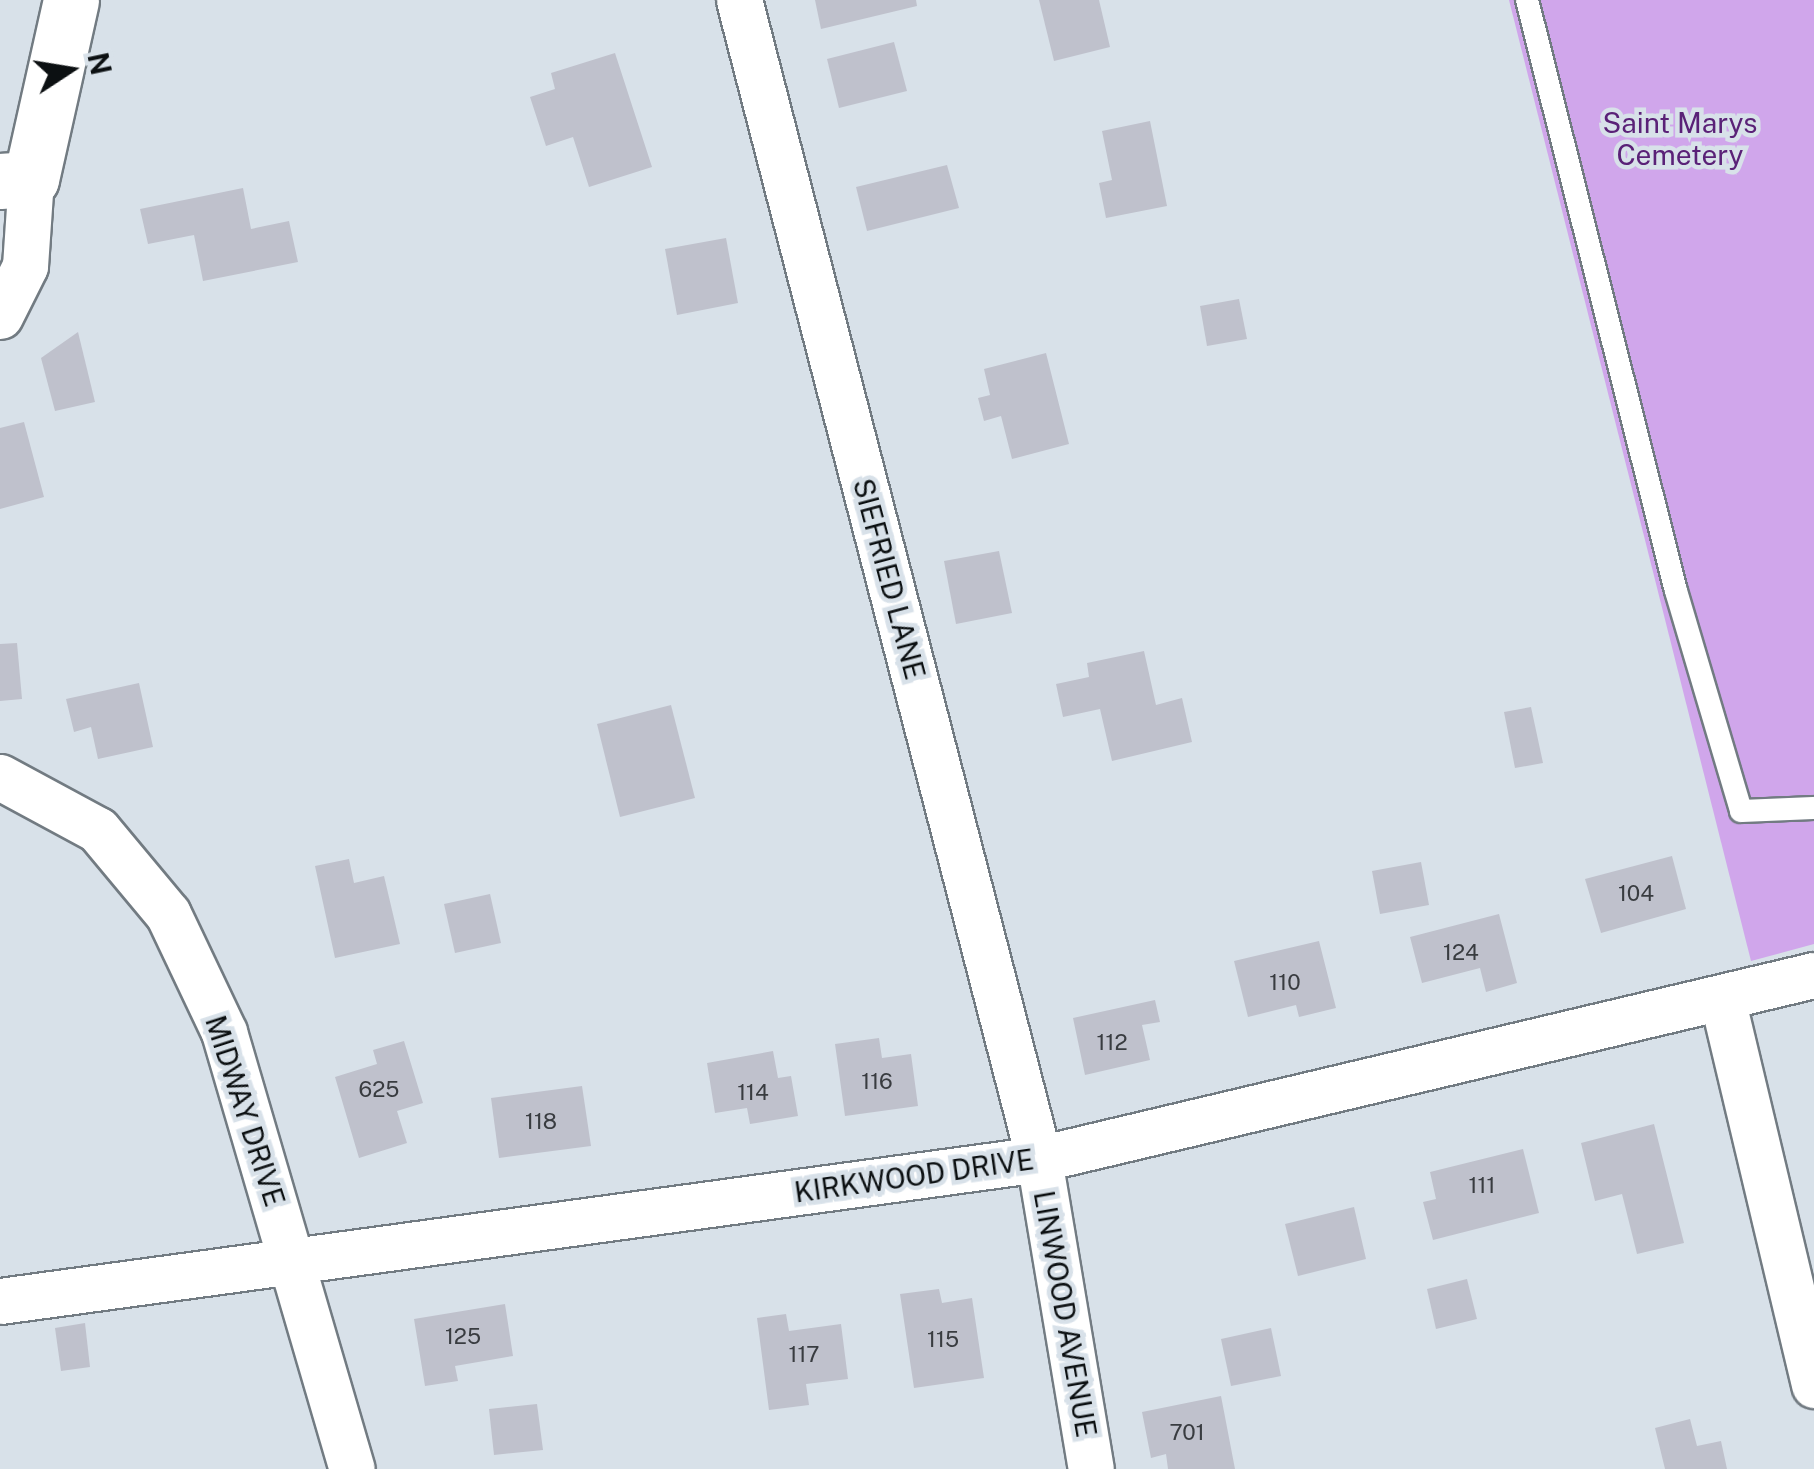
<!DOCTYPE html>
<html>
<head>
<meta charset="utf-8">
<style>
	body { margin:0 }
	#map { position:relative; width:1814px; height:1469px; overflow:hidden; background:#d8e1e9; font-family:"Public Sans",sans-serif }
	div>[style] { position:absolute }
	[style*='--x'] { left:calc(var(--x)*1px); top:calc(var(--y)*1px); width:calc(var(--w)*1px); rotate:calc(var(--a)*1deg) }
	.green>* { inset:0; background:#d0a6eb }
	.building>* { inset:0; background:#bfc1cc }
	.roads { filter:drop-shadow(2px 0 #727b82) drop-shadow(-2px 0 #727b82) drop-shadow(0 2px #727b82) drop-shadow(0 -2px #727b82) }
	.lane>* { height:22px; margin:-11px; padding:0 11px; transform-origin:11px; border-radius:11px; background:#fff }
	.street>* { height:45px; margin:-22.5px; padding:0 22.5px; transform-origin:22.5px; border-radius:22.5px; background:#fff }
	.secondary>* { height:55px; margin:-27.5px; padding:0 27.5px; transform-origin:27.5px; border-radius:27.5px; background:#fff }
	span { translate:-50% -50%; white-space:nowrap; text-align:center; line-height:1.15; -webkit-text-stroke:9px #d8e1e9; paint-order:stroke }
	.number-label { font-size:22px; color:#393c40 }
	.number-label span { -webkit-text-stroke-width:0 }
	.park-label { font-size:28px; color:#5a2177 }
	.street-label { font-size:28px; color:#0c1012 }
	.north { position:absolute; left:20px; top:20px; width:100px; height:100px; -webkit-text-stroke:8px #d8e1e9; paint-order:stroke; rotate:78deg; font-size:28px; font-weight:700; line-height:40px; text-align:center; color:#0c1012 }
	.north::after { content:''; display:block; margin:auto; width:35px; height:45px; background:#0c1012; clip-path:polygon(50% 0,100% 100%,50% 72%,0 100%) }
</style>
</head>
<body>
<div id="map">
	<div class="green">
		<div style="clip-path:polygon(1509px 0,1814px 0,1814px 944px,1751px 961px)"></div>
	</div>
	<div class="building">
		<div style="clip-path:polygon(815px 0,916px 0,917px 6px,821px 29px)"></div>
		<div style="clip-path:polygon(1039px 0,1099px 0,1110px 47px,1054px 61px)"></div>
		<div style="clip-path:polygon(894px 42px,907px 91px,839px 108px,827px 59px)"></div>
		<div style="clip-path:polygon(615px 53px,652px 167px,589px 187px,573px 137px,546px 146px,530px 97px,555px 89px,551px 73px)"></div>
		<div style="clip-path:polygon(1150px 121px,1167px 206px,1106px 218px,1099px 183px,1112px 180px,1102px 131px)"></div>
		<div style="clip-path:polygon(947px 165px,959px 208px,867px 231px,856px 187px)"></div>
		<div style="clip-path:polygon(243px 188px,251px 229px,289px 221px,298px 262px,203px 281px,194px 235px,148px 244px,140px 209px)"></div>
		<div style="clip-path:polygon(726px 238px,738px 303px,677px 315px,665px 249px)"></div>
		<div style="clip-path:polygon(1239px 299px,1247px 339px,1207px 346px,1200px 306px)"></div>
		<div style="clip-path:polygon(78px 332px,95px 402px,55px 411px,41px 358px)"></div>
		<div style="clip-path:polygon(1046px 353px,1069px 444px,1012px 459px,1001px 416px,984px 421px,978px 398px,990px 395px,984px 369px)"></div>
		<div style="clip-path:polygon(24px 422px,44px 497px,0 509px,0 428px)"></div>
		<div style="clip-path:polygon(999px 551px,1012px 613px,956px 624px,944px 561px)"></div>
		<div style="clip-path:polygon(17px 643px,22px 699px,0 701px,0 644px)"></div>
		<div style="clip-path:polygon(1144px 651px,1156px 705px,1182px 698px,1192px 742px,1112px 761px,1100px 709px,1063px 717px,1056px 684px,1089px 677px,1087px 663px)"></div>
		<div style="clip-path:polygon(139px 683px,153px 747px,98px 759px,91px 727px,74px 732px,66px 699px)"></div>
		<div style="clip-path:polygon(671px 705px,695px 798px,620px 817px,597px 724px)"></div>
		<div style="clip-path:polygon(1531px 707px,1543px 763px,1515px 768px,1504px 712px)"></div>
		<div style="clip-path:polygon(1672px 856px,1686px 909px,1601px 933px,1585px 879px)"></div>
		<div style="clip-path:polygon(349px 859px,354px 883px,384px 876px,400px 944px,335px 958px,315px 866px)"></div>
		<div style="clip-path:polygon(1421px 862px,1429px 905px,1380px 914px,1372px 871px)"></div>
		<div style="clip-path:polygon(490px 894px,501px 943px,455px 953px,444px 904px)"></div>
		<div style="clip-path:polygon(1499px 914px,1517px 983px,1486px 992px,1480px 968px,1422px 983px,1410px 937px)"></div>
		<div style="clip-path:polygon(1319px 941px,1336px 1008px,1299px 1017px,1296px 1005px,1248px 1017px,1234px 961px)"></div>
		<div style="clip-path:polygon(1155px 1000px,1160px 1022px,1142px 1025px,1150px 1060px,1085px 1075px,1073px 1018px)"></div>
		<div style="clip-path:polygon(879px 1038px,882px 1058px,911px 1054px,918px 1106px,845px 1116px,835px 1044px)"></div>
		<div style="clip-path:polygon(404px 1041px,423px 1103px,397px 1111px,407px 1143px,359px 1158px,335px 1077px,377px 1064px,373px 1050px)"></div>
		<div style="clip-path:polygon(773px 1051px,778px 1078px,791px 1076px,798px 1116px,750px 1124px,747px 1108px,715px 1113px,707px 1063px)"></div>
		<div style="clip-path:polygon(582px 1086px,591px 1146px,499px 1158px,491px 1098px)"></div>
		<div style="clip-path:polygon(1654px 1124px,1684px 1243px,1637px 1254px,1622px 1194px,1595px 1201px,1581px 1143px)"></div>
		<div style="clip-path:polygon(1523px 1149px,1539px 1213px,1433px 1240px,1423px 1202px,1436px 1199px,1430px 1172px)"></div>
		<div style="clip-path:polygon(1354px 1207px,1366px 1259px,1298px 1276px,1285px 1224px)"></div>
		<div style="clip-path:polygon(1467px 1279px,1477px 1319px,1436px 1329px,1427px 1289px)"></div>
		<div style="clip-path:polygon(939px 1289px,942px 1303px,972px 1298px,984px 1378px,914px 1388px,900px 1294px)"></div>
		<div style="clip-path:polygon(505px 1304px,513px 1356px,455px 1366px,458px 1381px,425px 1386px,414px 1319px)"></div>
		<div style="clip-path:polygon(786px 1314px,789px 1331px,841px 1324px,848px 1379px,806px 1384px,809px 1405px,769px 1410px,757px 1318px)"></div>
		<div style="clip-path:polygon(85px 1323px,90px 1367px,61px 1371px,55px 1328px)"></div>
		<div style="clip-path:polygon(1271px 1328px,1281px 1376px,1231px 1386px,1221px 1339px)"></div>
		<div style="clip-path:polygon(1221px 1396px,1235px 1469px,1168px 1469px,1166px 1454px,1151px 1458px,1142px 1412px)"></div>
		<div style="clip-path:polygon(537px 1404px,543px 1450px,494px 1455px,489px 1409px)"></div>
		<div style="clip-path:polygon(1690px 1419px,1697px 1446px,1721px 1441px,1727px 1469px,1665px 1469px,1655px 1428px)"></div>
	</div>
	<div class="roads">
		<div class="lane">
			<div style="--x:1527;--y:0;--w:609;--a:75.85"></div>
			<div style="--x:1676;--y:591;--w:229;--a:73.5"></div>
			<div style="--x:1741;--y:811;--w:73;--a:-2.4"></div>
		</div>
		<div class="street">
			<div style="--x:739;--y:0;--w:1197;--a:75.49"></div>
			<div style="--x:1039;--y:1159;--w:314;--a:80.5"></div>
			<div style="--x:0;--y:316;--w:56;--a:-63.4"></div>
			<div style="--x:25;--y:266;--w:87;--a:-86.1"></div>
			<div style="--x:0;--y:777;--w:111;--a:28.4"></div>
			<div style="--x:98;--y:830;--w:109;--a:50.2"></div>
			<div style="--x:168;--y:914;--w:131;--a:64.6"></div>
			<div style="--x:224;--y:1032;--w:455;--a:73.7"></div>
			<div style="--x:1722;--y:998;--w:398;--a:76.6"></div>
			<div style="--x:0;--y:1301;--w:1049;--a:-7.78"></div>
			<div style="--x:1039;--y:1159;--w:797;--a:-13.36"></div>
		</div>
		<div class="secondary">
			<div style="--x:0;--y:181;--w:31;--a:-4"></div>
			<div style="--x:31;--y:179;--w:183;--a:-77.4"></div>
		</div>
	</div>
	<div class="number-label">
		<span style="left:1636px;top:894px">104</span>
		<span style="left:1461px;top:953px">124</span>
		<span style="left:1285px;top:983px">110</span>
		<span style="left:1112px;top:1043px">112</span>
		<span style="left:877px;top:1082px">116</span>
		<span style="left:379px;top:1090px">625</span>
		<span style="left:753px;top:1093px">114</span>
		<span style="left:541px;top:1122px">118</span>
		<span style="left:1482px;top:1186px">111</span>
		<span style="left:463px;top:1337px">125</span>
		<span style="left:943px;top:1340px">115</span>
		<span style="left:804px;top:1355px">117</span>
		<span style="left:1187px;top:1433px">701</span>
	</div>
	<div class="park-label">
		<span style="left:1680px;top:139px">Saint Marys<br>Cemetery</span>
	</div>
	<div class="street-label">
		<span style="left:889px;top:579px;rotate:75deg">SIEFRIED LANE</span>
		<span style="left:245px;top:1111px;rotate:72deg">MIDWAY DRIVE</span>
		<span style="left:914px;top:1176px;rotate:-8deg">KIRKWOOD DRIVE</span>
		<span style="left:1065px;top:1314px;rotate:80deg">LINWOOD AVENUE</span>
	</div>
	<div class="north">N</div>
</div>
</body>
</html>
